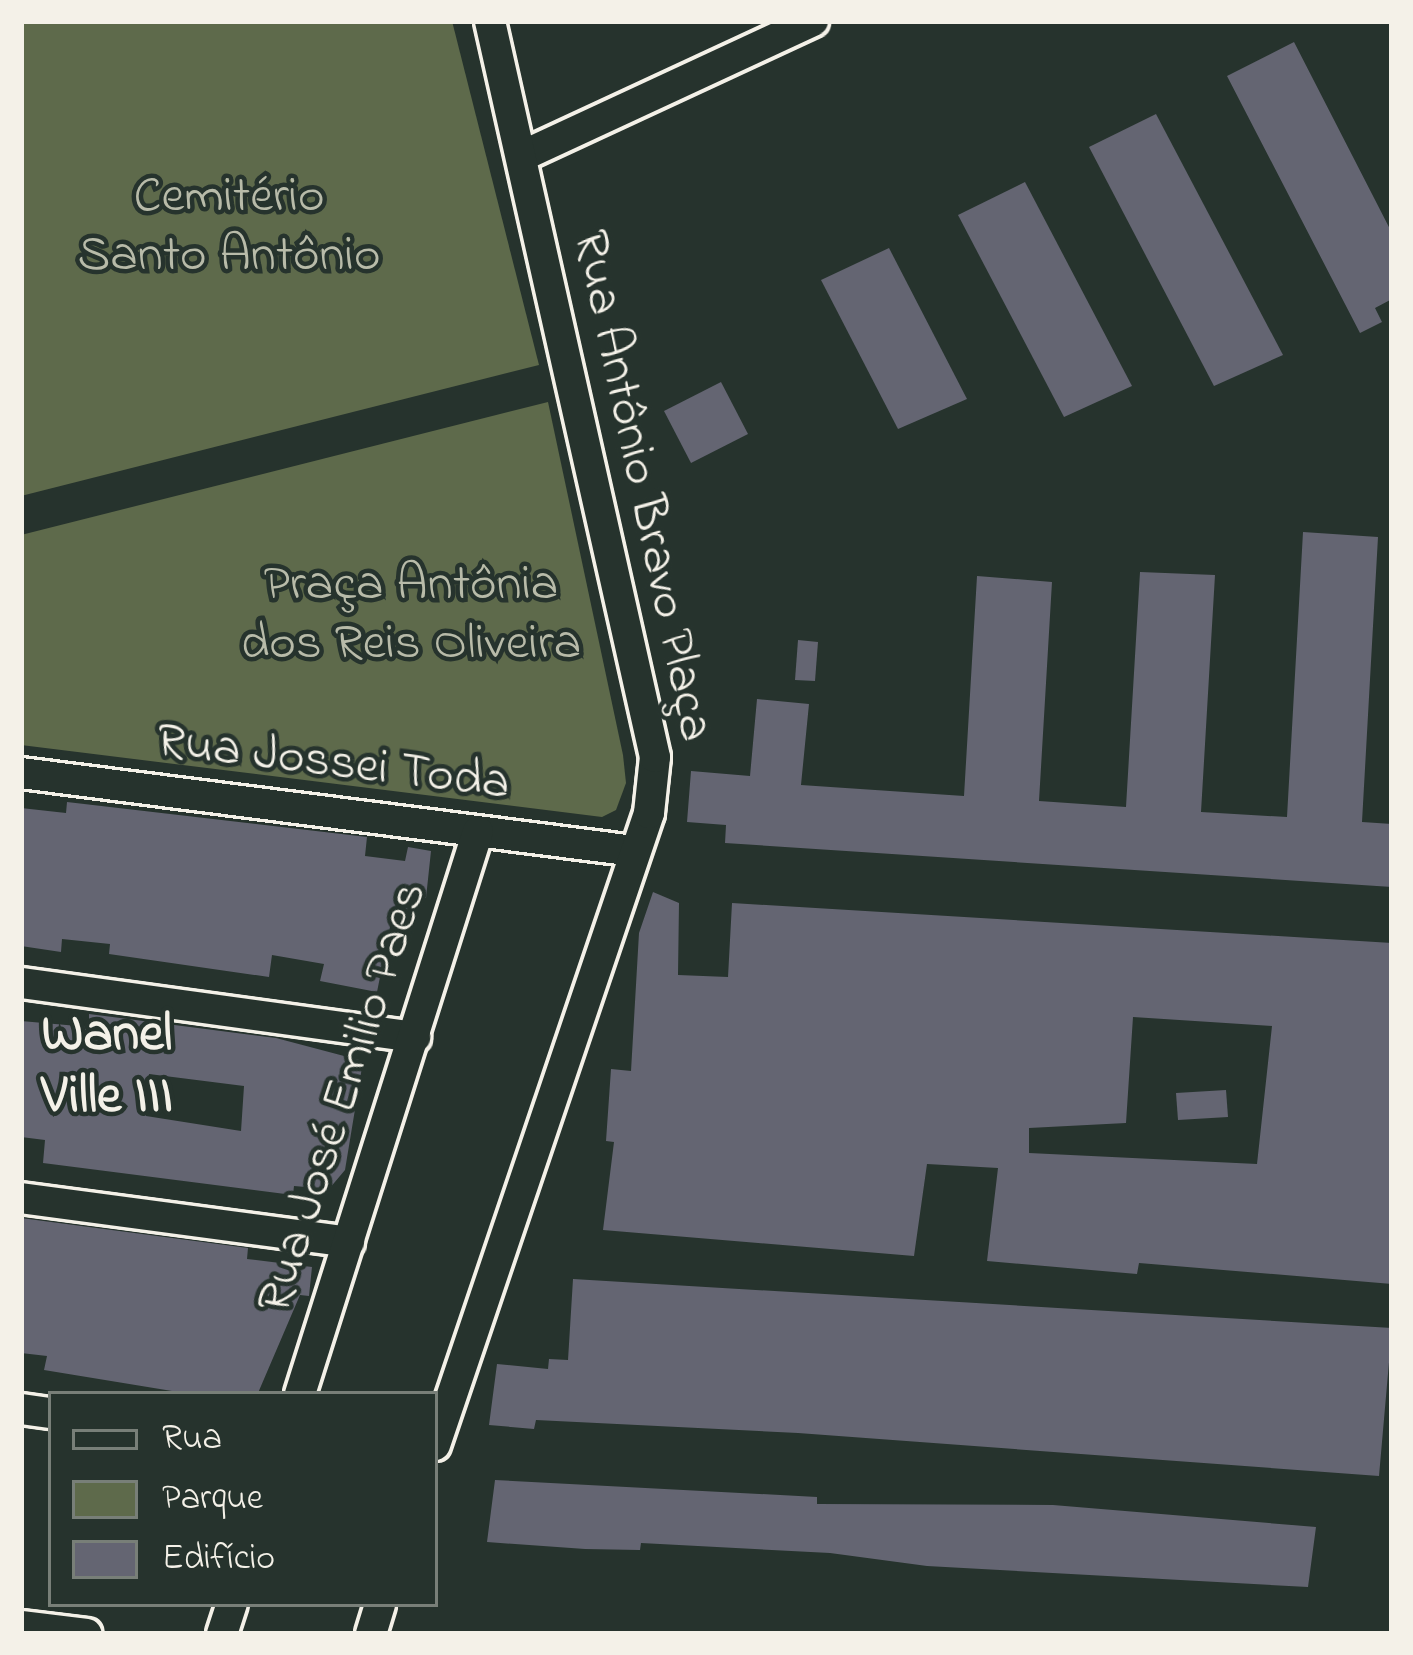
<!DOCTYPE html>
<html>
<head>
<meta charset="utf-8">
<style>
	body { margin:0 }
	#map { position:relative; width:1413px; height:1655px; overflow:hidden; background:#26332d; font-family:"Indie Flower",sans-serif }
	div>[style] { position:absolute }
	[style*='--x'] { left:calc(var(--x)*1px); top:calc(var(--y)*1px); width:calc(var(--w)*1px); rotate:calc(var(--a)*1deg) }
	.green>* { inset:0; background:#5e6a4b }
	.building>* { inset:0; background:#646572 }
	.roads { filter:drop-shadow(3px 0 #f4f1e8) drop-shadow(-3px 0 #f4f1e8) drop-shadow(0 3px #f4f1e8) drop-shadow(0 -3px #f4f1e8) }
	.minor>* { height:30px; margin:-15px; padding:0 15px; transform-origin:15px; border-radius:15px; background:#26332d }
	span { translate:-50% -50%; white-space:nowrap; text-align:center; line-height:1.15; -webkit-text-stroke:9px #26332d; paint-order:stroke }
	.park-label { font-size:51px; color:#b8bba9 }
	.street-label { font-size:51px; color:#f4f1e8 }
	.neighbourhood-label { font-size:54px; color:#f4f1e8; font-weight:700 }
	.frame { position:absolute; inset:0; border:24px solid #f4f1e8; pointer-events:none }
	.legend { position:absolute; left:48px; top:1391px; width:390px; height:216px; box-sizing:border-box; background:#26332d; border:3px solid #787f78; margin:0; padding:15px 21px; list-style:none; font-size:36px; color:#f4f1e8 }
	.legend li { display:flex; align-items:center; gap:24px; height:60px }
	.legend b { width:60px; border:3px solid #787f78 }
</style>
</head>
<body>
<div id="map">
	<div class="green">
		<div style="clip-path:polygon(21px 21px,452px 21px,539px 365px,21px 496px)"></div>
		<div style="clip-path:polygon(548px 402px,623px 755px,626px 783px,616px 810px,602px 817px,21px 745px,21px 535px)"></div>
	</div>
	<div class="building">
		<div style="clip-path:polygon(1294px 42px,1392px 233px,1392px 299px,1375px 308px,1382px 322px,1360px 333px,1227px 76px)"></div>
		<div style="clip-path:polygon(1156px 114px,1283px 355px,1214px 386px,1089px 147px)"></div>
		<div style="clip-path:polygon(1025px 182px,1132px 386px,1064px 417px,958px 215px)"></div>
		<div style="clip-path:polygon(889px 248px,967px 399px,898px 429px,821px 280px)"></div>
		<div style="clip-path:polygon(721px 382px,748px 434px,691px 463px,664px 411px)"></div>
		<div style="clip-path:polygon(1303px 532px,1378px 537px,1362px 822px,1392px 824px,1392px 887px,725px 843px,726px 825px,687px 822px,691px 771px,750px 776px,757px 699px,809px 704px,801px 785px,964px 796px,977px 576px,1052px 582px,1039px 801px,1126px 807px,1140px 572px,1215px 575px,1201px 812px,1287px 817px)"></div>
		<div style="clip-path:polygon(798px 640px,818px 642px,815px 681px,795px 680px)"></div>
		<div style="clip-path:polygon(67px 802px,367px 837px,365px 856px,405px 861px,408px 847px,431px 851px,426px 898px,418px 898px,416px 915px,393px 912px,377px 992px,320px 981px,324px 964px,272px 955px,269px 977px,109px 954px,110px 944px,62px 939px,61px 952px,21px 946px,21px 808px,66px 813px)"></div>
		<div style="clip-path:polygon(evenodd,653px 892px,679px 903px,678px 975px,728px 977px,732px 903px,1392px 943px,1392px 1284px,1139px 1263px,1137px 1274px,987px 1261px,998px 1168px,927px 1164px,914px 1256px,603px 1230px,614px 1142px,606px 1141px,611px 1069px,631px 1071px,639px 933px,653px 892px,1133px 1017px,1272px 1026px,1257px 1164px,1029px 1153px,1029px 1128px,1126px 1123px,1133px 1017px)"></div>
		<div style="clip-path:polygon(evenodd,89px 1014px,276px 1038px,363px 1061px,345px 1170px,329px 1189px,294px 1186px,293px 1195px,43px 1163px,45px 1140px,21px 1137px,21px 1021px,89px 1027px,89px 1014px,149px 1074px,244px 1086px,241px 1131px,146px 1116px,149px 1074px)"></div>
		<div style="clip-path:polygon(1226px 1090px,1228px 1117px,1178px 1120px,1176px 1093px)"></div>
		<div style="clip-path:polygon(21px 1218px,248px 1248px,247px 1259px,312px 1267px,309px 1296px,300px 1295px,258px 1393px,172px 1391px,44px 1370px,47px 1356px,21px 1353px)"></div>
		<div style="clip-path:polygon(573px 1279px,1392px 1328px,1379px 1476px,798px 1433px,536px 1420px,534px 1429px,489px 1425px,497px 1364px,548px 1369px,549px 1359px,568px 1360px)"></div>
		<div style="clip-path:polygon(495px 1480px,817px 1497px,817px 1504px,1053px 1505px,1316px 1527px,1308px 1587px,927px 1566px,830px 1553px,641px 1543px,640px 1550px,585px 1549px,487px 1542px)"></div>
	</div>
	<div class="roads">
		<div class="minor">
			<div style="--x:522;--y:156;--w:321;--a:-24.9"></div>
			<div style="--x:21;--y:773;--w:618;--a:7.25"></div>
			<div style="--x:21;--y:983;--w:398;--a:7.8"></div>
			<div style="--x:21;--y:1198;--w:331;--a:7.6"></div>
			<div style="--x:300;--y:1394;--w:590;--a:-72.45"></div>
			<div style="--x:21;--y:1409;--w:30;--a:8"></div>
			<div style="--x:435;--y:1445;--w:667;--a:-71.29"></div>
			<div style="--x:649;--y:813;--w:56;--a:-83.9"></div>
			<div style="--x:655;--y:757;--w:754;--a:-102.64"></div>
			<div style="--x:21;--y:1626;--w:66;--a:6.9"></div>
			<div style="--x:222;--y:1634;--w:32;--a:-72"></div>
			<div style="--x:371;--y:1634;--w:31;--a:-73"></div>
		</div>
	</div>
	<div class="park-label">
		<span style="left:229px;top:228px">Cemitério<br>Santo Antônio</span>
		<span style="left:411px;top:616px">Praça Antônia<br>dos Reis Oliveira</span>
	</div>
	<div class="street-label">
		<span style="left:641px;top:486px;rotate:78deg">Rua Antônio Bravo Plaça</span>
		<span style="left:333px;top:764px;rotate:7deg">Rua Jossei Toda</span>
		<span style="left:344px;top:1098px;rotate:-72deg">Rua José Emilio Paes</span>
	</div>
	<div class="neighbourhood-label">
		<span style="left:107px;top:1067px">Wanel<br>Ville III</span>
	</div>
	<div class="frame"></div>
	<ul class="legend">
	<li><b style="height:15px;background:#26332d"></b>Rua</li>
	<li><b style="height:33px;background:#5e6a4b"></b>Parque</li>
	<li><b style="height:33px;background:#646572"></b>Edifício</li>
	</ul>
</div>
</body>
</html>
